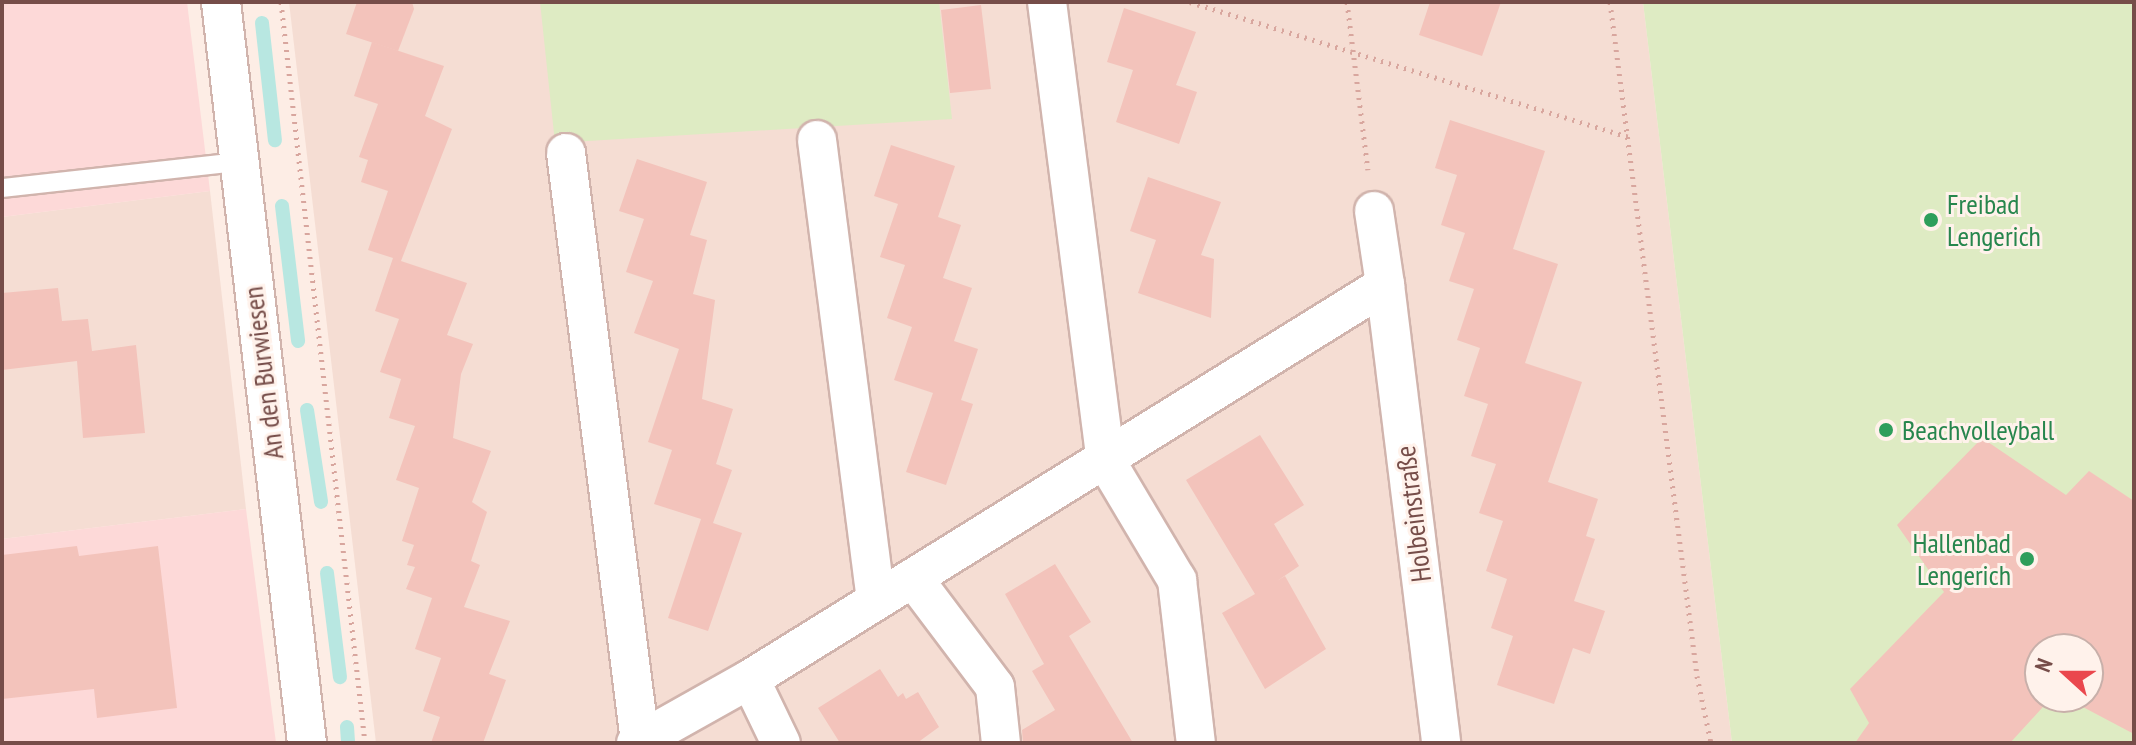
<!DOCTYPE html>
<html>
<head>
<meta charset="utf-8">
<style>
	body { margin:0 }
	#map { position:relative; width:2136px; height:745px; overflow:hidden; background:#fdede5; font-family:"PT Sans Narrow",sans-serif }
	div>[style] { position:absolute }
	[style*='--x'] { left:calc(var(--x)*1px); top:calc(var(--y)*1px); width:calc(var(--w)*1px); rotate:calc(var(--a)*1deg) }
	.residential>* { inset:0; background:#f5ddd3 }
	.commercial>* { inset:0; background:#fdd9d8 }
	.green>* { inset:0; background:#deebc3 }
	.stream>* { height:14px; margin:-7px; padding:0 7px; transform-origin:7px; border-radius:7px; background:#b8e7e1 }
	.building>* { inset:0; background:#f3c3bb }
	.path>* { height:5px; margin-top:-2.5px; transform-origin:0; background:repeating-linear-gradient(90deg,#d8a69e 0 2px,transparent 0 8px) }
	.roads { filter:drop-shadow(2px 0 #d1b4ad) drop-shadow(-2px 0 #d1b4ad) drop-shadow(0 2px #d1b4ad) drop-shadow(0 -2px #d1b4ad) }
	.service>* { height:18px; margin:-9px; padding:0 9px; transform-origin:9px; border-radius:9px; background:#fff }
	.minor>* { height:38px; margin:-19px; padding:0 19px; transform-origin:19px; border-radius:19px; background:#fff }
	.dots>* { width:22px; height:22px; translate:-50% -50%; box-sizing:border-box; border:4px solid #fff2eb; border-radius:50% }
	span { translate:-50% -50%; white-space:nowrap; text-align:center; line-height:1.15; -webkit-text-stroke:6px #fff2eb; paint-order:stroke }
	.leisure-label { font-size:28px; color:#27864d }
	.left { translate:0 -50%; text-align:left }
	.right { translate:-100% -50%; text-align:right }
	.street-label { font-size:28px; color:#764d49 }
	.frame { position:absolute; inset:0; border:4px solid #764d49; pointer-events:none }
	.north { position:absolute; left:2024px; top:633px; width:80px; height:80px; box-sizing:border-box; background:#fff2eb; border:2px solid #c8b0aa; border-radius:50%; rotate:291deg; font-size:22px; font-weight:700; line-height:32px; text-align:center; color:#764d49 }
	.north::after { content:''; display:block; margin:auto; width:28px; height:36px; background:#ea474d; clip-path:polygon(50% 0,100% 100%,50% 72%,0 100%) }
</style>
</head>
<body>
<div id="map">
	<div class="residential">
		<div style="clip-path:polygon(289px 2px,1643px 2px,1732px 743px,376px 743px)"></div>
		<div style="clip-path:polygon(210px 191px,246px 509px,2px 539px,2px 217px)"></div>
	</div>
	<div class="commercial">
		<div style="clip-path:polygon(2px 2px,187px 2px,210px 191px,2px 217px)"></div>
		<div style="clip-path:polygon(246px 509px,276px 743px,2px 743px,2px 539px)"></div>
	</div>
	<div class="green">
		<div style="clip-path:polygon(540px 2px,939px 2px,952px 119px,555px 143px)"></div>
		<div style="clip-path:polygon(evenodd,1643px 2px,2134px 2px,2134px 743px,1732px 743px,1643px 2px,2040px 649px,2088px 649px,2088px 697px,2040px 697px,2040px 649px)"></div>
	</div>
	<div class="stream">
		<div style="--x:262;--y:23;--w:118;--a:83.7"></div>
		<div style="--x:282;--y:206;--w:136;--a:83.2"></div>
		<div style="--x:307;--y:410;--w:93;--a:81.3"></div>
		<div style="--x:327;--y:573;--w:105;--a:82.9"></div>
		<div style="--x:347;--y:727;--w:16;--a:86"></div>
	</div>
	<div class="building">
		<div style="clip-path:polygon(357px 2px,412px 2px,414px 9px,398px 51px,346px 34px)"></div>
		<div style="clip-path:polygon(1430px 2px,1501px 2px,1482px 56px,1419px 35px)"></div>
		<div style="clip-path:polygon(981px 5px,991px 89px,950px 93px,941px 10px)"></div>
		<div style="clip-path:polygon(1124px 8px,1196px 32px,1176px 85px,1197px 92px,1179px 144px,1116px 122px,1133px 70px,1107px 62px)"></div>
		<div style="clip-path:polygon(372px 42px,444px 66px,425px 116px,452px 129px,401px 261px,467px 283px,447px 335px,473px 344px,461px 374px,453px 438px,491px 451px,472px 502px,487px 512px,471px 561px,480px 565px,464px 607px,510px 621px,489px 674px,506px 680px,483px 743px,431px 743px,440px 717px,423px 711px,441px 658px,415px 649px,432px 598px,406px 589px,415px 567px,407px 565px,414px 545px,402px 541px,419px 488px,396px 480px,415px 426px,389px 418px,401px 379px,380px 372px,399px 319px,375px 311px,393px 258px,368px 250px,388px 191px,361px 182px,368px 160px,359px 157px,378px 104px,354px 96px)"></div>
		<div style="clip-path:polygon(1450px 120px,1545px 151px,1513px 249px,1558px 264px,1525px 363px,1582px 382px,1548px 482px,1598px 499px,1586px 536px,1595px 539px,1574px 601px,1605px 611px,1590px 654px,1573px 648px,1554px 704px,1497px 685px,1513px 636px,1491px 628px,1507px 579px,1486px 571px,1503px 521px,1479px 513px,1496px 464px,1471px 456px,1488px 404px,1464px 396px,1480px 348px,1457px 340px,1474px 289px,1449px 281px,1465px 233px,1441px 225px,1457px 175px,1435px 168px)"></div>
		<div style="clip-path:polygon(891px 145px,955px 166px,938px 217px,961px 225px,943px 278px,972px 288px,954px 341px,978px 349px,961px 400px,973px 404px,946px 485px,906px 472px,933px 393px,894px 380px,912px 327px,887px 318px,905px 265px,880px 257px,898px 204px,874px 196px)"></div>
		<div style="clip-path:polygon(637px 159px,707px 182px,690px 235px,707px 240px,693px 294px,715px 300px,702px 399px,733px 409px,716px 464px,732px 470px,713px 523px,742px 533px,708px 631px,668px 618px,701px 519px,654px 504px,672px 450px,648px 442px,679px 349px,634px 333px,653px 281px,626px 272px,644px 219px,619px 211px)"></div>
		<div style="clip-path:polygon(1148px 177px,1221px 202px,1201px 255px,1214px 259px,1211px 318px,1138px 293px,1156px 240px,1130px 231px)"></div>
		<div style="clip-path:polygon(58px 288px,62px 321px,88px 319px,92px 351px,136px 345px,145px 433px,83px 438px,77px 361px,2px 370px,2px 293px)"></div>
		<div style="clip-path:polygon(1260px 435px,1304px 505px,1274px 524px,1299px 566px,1277px 581px,1285px 576px,1326px 649px,1265px 689px,1222px 613px,1255px 594px,1186px 480px)"></div>
		<div style="clip-path:polygon(1982px 438px,2066px 495px,2089px 471px,2134px 501px,2134px 734px,2064px 697px,2088px 697px,2088px 649px,2040px 649px,2040px 697px,2052px 697px,2010px 743px,1855px 743px,1869px 723px,1850px 689px,1944px 592px,1897px 525px)"></div>
		<div style="clip-path:polygon(77px 546px,79px 556px,158px 546px,177px 708px,97px 718px,94px 689px,2px 699px,2px 555px)"></div>
		<div style="clip-path:polygon(1055px 564px,1091px 622px,1069px 636px,1133px 743px,1023px 743px,1022px 730px,1055px 710px,1032px 671px,1044px 664px,1005px 594px)"></div>
		<div style="clip-path:polygon(880px 669px,898px 697px,903px 693px,906px 699px,918px 692px,939px 727px,917px 743px,840px 743px,818px 708px)"></div>
	</div>
	<div class="path">
		<div style="--x:281;--y:2;--w:746;--a:83.53"></div>
		<div style="--x:1190;--y:2;--w:458;--a:17.1"></div>
		<div style="--x:1347;--y:2;--w:169;--a:82.9"></div>
		<div style="--x:1610;--y:2;--w:680;--a:82.64"></div>
		<div style="--x:1697;--y:676;--w:68;--a:78.2"></div>
	</div>
	<div class="roads">
		<div class="service">
			<div style="--x:2;--y:188;--w:236;--a:-6.3"></div>
		</div>
		<div class="minor">
			<div style="--x:221;--y:2;--w:746;--a:83.38"></div>
			<div style="--x:1047;--y:2;--w:463;--a:82.7"></div>
			<div style="--x:1106;--y:461;--w:139;--a:59.2"></div>
			<div style="--x:1177;--y:580;--w:164;--a:83.4"></div>
			<div style="--x:817;--y:140;--w:462;--a:82.7"></div>
			<div style="--x:566;--y:153;--w:593;--a:82.83"></div>
			<div style="--x:1374;--y:211;--w:75;--a:81.5"></div>
			<div style="--x:913;--y:578;--w:136;--a:53"></div>
			<div style="--x:995;--y:687;--w:56;--a:83.9"></div>
			<div style="--x:750;--y:679;--w:71;--a:64.2"></div>
			<div style="--x:636;--y:743;--w:131;--a:-29.3"></div>
			<div style="--x:750;--y:679;--w:747;--a:-31.82"></div>
			<div style="--x:1385;--y:285;--w:461;--a:83"></div>
		</div>
	</div>
	<div class="dots">
		<div style="left:1931px;top:220px;background:#2e9e5b"></div>
		<div style="left:1886px;top:430px;background:#2e9e5b"></div>
		<div style="left:2027px;top:559px;background:#2e9e5b"></div>
	</div>
	<div class="leisure-label">
		<span class="left" style="left:1947px;top:220px">Freibad<br>Lengerich</span>
		<span class="left" style="left:1902px;top:430px">Beachvolleyball</span>
		<span class="right" style="left:2011px;top:559px">Hallenbad<br>Lengerich</span>
	</div>
	<div class="street-label">
		<span style="left:263px;top:373px;rotate:-97deg">An den Burwiesen</span>
		<span style="left:1413px;top:514px;rotate:-97deg">Holbeinstraße</span>
	</div>
	<div class="frame"></div>
	<div class="north">N</div>
</div>
</body>
</html>
